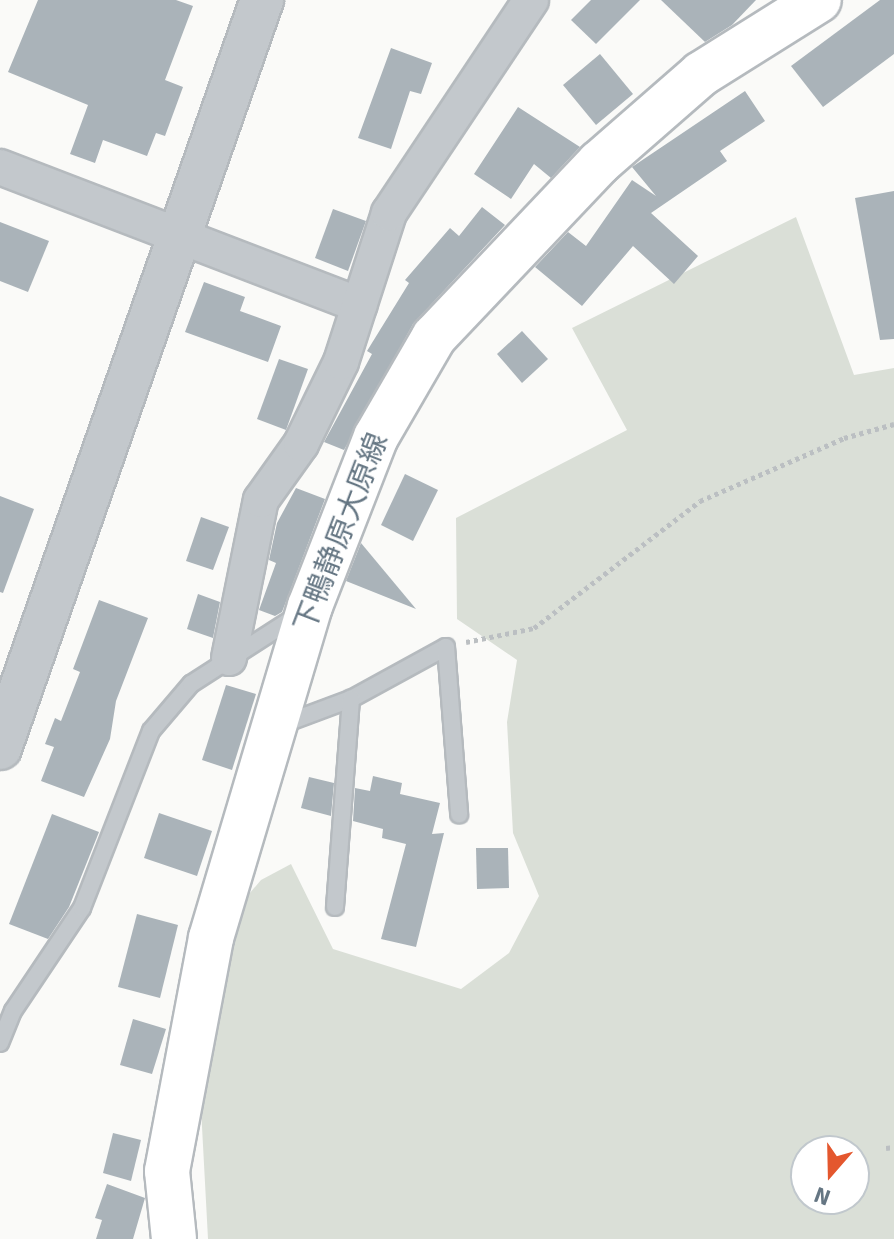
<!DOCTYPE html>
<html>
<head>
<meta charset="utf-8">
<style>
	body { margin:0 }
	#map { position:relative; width:894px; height:1239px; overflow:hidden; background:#fafaf8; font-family:Signika,"Noto Sans JP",sans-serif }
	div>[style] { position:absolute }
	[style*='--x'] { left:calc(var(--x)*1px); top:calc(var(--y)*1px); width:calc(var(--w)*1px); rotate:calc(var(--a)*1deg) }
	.green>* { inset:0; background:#dadfd7 }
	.building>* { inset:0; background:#aab3b9 }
	.path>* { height:5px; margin-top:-2.5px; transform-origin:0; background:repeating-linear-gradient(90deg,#bbbfc2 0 4px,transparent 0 8px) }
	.roads { filter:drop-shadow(2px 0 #b5babe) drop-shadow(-2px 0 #b5babe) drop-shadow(0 2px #b5babe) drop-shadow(0 -2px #b5babe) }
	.service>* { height:16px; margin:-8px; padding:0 8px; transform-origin:8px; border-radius:8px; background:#c3c8cc }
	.minor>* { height:34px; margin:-17px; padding:0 17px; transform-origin:17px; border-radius:17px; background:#c3c8cc }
	.tertiary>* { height:42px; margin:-21px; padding:0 21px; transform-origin:21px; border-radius:21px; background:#c3c8cc }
	.primary>* { height:44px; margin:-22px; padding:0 22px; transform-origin:22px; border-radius:22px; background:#fff }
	span { translate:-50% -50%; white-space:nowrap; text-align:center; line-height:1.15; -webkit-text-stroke:8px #fff; paint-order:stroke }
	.street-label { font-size:30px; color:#657683 }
	.north { position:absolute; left:790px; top:1135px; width:80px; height:80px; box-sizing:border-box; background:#fff; border:2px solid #c1c8cd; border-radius:50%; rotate:200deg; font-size:22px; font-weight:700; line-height:32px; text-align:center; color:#657683 }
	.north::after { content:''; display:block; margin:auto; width:28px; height:36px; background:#e4572e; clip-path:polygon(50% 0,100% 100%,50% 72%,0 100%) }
</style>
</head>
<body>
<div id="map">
	<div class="green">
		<div style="clip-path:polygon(evenodd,796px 217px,854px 375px,894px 368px,894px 1239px,208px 1239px,198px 1052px,238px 907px,261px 880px,291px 864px,333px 949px,461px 989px,509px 953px,539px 896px,513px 833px,507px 722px,517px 660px,457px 619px,456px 518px,627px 430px,572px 328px,796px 217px,806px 1151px,854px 1151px,854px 1199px,806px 1199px,806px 1151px)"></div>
	</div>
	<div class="building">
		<div style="clip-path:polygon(38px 0,176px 0,193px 6px,165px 80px,183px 87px,165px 136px,156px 133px,147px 156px,103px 140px,95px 163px,70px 154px,88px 105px,8px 72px)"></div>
		<div style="clip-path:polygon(591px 0,640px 0,596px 44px,571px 20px)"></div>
		<div style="clip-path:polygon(661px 0,756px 0,732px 25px,705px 42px)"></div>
		<div style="clip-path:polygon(880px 0,894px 0,894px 54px,823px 107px,791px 66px)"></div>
		<div style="clip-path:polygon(391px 48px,432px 63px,421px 94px,410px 91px,391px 149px,358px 138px)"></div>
		<div style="clip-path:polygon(600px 54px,633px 94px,596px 125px,563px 85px)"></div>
		<div style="clip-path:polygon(745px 91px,765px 121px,720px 151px,727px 161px,651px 213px,698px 256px,674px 284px,633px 246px,582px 306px,535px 267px,568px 232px,586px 246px,632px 180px,656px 196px,632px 167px)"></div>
		<div style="clip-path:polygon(518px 107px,580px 147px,551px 178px,534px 164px,511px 199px,474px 174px)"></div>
		<div style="clip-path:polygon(894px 191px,894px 339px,880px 340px,855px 198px)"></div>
		<div style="clip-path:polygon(482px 207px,505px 225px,413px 324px,344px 450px,324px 442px,372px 354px,367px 351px,409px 283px,405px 280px,450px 228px,459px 236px)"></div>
		<div style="clip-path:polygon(333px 209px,366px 221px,348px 271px,315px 258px)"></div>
		<div style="clip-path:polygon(0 222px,49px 241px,28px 292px,0 281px)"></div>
		<div style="clip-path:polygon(204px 282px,245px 297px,240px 311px,281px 326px,268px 362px,185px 332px)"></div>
		<div style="clip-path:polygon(522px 331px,548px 359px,522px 383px,497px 354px)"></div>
		<div style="clip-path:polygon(279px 359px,308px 369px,286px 430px,257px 419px)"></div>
		<div style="clip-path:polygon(405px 474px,438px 490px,413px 541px,381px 525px)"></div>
		<div style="clip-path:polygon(296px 488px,325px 499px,282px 612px,275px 616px,259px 610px,276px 563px,269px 560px,277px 523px)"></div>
		<div style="clip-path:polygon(0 496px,34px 509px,3px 593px,0 592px)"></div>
		<div style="clip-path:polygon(201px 517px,229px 527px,213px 570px,186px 561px)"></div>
		<div style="clip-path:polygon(361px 543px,416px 609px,346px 581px)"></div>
		<div style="clip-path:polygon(198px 594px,220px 602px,213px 638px,187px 629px)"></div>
		<div style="clip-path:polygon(99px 600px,148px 618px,116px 701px,110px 739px,84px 797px,41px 781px,54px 747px,45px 744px,55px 718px,61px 721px,80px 672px,73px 669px)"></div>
		<div style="clip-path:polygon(226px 685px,256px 694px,232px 770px,202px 760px)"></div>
		<div style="clip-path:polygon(373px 776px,402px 783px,400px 794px,440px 803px,432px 834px,444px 833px,416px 947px,381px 939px,406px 844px,382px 838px,383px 829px,353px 821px,355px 788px,370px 791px)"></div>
		<div style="clip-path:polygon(309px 777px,334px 783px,331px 816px,301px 808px)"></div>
		<div style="clip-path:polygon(159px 813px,212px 831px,197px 876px,144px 858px)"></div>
		<div style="clip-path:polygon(52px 814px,99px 832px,69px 907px,48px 939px,9px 924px)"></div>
		<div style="clip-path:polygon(476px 848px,508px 848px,509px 888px,477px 889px)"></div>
		<div style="clip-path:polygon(137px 914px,178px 925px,160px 998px,118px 987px)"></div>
		<div style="clip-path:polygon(133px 1019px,166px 1029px,152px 1074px,120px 1065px)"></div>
		<div style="clip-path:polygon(113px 1133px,141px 1140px,131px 1181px,103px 1173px)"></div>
		<div style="clip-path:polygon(107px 1184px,145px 1198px,133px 1239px,96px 1239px,102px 1220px,95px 1218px)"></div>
	</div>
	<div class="path">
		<div style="--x:466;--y:642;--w:69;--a:-11.6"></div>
		<div style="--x:534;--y:628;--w:209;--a:-37.4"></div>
		<div style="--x:700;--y:501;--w:157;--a:-23.6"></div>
		<div style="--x:844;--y:438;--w:52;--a:-15.6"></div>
		<div style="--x:886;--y:1148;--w:8;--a:-7"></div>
	</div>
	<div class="roads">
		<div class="service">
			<div style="--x:281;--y:725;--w:75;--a:-20.4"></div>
			<div style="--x:351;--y:699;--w:108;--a:-28.7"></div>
			<div style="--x:446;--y:647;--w:168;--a:85.5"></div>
			<div style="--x:335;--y:907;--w:209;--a:-85.6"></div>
			<div style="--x:0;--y:1043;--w:35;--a:-68"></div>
			<div style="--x:13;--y:1011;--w:124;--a:-56.2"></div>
			<div style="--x:82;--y:908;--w:190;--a:-68.7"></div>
			<div style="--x:151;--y:731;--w:62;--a:-49.6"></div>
			<div style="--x:191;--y:684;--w:127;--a:-32.8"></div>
		</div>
		<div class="minor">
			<div style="--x:0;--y:167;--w:385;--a:21"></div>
			<div style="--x:229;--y:658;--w:161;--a:-78.6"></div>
			<div style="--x:261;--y:500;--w:69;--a:-54.5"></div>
			<div style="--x:301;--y:444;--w:91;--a:-64"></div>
			<div style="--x:341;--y:362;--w:157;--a:-72.1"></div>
			<div style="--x:389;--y:213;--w:256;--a:-56.3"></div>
		</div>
		<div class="tertiary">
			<div style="--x:0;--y:748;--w:793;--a:-70.7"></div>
		</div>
		<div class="primary">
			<div style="--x:174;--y:1239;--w:68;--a:-95.9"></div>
			<div style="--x:167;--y:1171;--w:237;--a:-79.3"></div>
			<div style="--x:211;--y:938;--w:346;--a:-73.4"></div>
			<div style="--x:310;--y:606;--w:181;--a:-68.7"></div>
			<div style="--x:376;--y:437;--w:116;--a:-59.9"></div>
			<div style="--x:434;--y:337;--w:240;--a:-46.5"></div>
			<div style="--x:599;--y:163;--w:135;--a:-41.1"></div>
			<div style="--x:701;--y:74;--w:139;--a:-32.1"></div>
		</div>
	</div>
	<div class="street-label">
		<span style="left:342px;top:533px;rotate:-69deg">下鴨静原大原線</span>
	</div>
	<div class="north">N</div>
</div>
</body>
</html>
